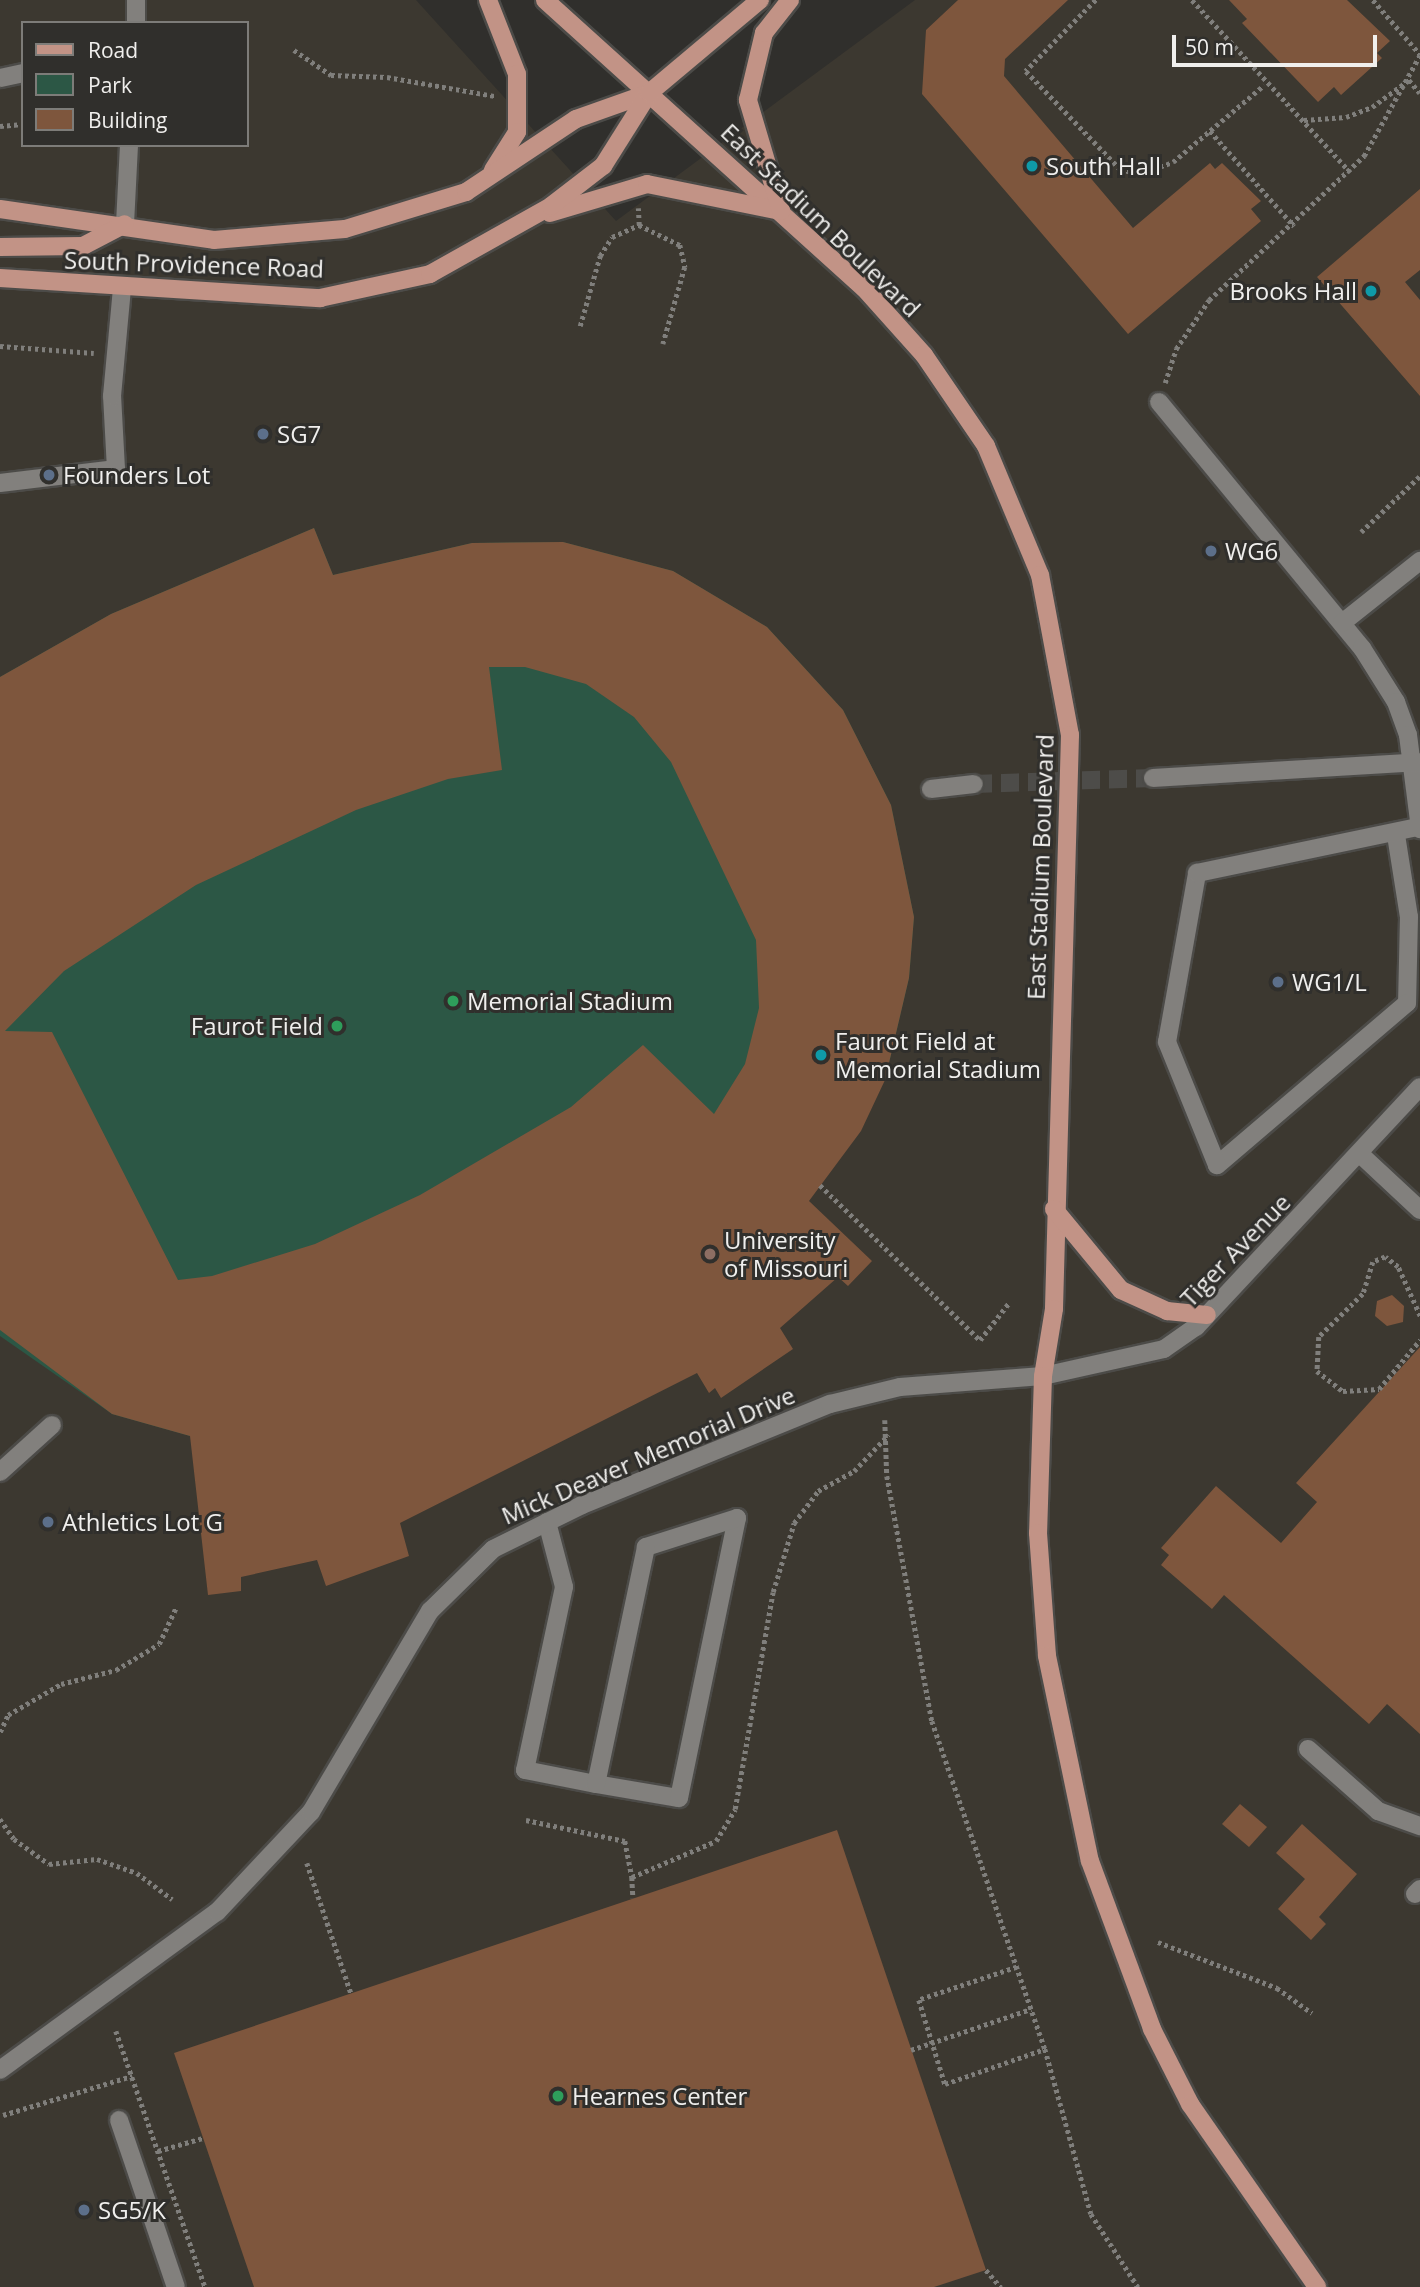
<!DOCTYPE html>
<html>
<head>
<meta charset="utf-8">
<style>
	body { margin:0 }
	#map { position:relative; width:1420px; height:2287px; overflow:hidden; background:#302f2c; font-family:"Open Sans",sans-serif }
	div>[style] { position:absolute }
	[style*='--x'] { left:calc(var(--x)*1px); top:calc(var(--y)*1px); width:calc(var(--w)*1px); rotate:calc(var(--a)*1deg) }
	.built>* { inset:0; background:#3c3830 }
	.green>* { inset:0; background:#2c5745 }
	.building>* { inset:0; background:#7e563d }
	.minor-tunnel>* { height:18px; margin-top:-9px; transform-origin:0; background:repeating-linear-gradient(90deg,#4d4c49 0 18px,transparent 0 27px) }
	.path>* { height:4.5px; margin-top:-2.25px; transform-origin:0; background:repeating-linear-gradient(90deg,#807f7c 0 3.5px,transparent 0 7px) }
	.roads { filter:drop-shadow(2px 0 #4c4b48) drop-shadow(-2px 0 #4c4b48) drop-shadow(0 2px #4c4b48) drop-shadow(0 -2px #4c4b48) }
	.minor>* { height:18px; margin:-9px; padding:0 9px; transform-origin:9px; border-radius:9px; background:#82807d }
	.major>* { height:18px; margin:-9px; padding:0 9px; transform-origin:9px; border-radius:9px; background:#c29386 }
	.dots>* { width:19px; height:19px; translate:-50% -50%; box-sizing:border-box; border:4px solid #302f2c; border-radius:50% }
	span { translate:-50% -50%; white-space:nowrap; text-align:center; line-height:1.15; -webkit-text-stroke:6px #302f2c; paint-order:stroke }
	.poi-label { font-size:24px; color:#f0efed }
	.left { translate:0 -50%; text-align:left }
	.right { translate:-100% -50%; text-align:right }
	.street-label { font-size:24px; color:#f0efed }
	.legend { position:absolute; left:21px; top:21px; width:228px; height:126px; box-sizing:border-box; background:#302f2c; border:2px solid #7d7c79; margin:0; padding:9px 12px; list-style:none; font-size:21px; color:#f0efed }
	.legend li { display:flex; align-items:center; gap:14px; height:35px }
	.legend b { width:35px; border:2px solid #7d7c79 }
	.scale { position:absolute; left:1172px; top:35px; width:205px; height:32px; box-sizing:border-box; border:4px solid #f0efed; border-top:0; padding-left:9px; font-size:21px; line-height:24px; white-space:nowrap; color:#f0efed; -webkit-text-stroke:5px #302f2c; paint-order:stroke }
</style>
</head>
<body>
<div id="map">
	<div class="built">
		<div style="clip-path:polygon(evenodd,0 0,416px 0,616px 221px,915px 0,1420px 0,1420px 2287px,0 2287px,0 0,23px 23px,247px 23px,247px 145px,23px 145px,23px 23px)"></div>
	</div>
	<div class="green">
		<div style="clip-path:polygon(314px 528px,333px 575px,472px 543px,563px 542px,673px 571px,767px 627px,843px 710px,891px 805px,914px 917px,909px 978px,885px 1080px,190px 1436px,112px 1414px,0 1336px,0 677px,111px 614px)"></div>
	</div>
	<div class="building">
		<div style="clip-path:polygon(958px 0,1068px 0,1005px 59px,1004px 76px,1133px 228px,1210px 163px,1215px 169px,1222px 163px,1261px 201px,1251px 209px,1261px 221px,1128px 334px,922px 94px,926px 30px)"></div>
		<div style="clip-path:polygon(1229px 0,1347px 0,1390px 41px,1377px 53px,1382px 58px,1341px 95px,1334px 87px,1318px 102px,1242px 23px,1247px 19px)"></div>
		<div style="clip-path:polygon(1420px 189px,1420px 270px,1405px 282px,1420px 300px,1420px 396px,1317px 277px)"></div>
		<div style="clip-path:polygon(evenodd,314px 528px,333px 575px,472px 543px,563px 542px,673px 571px,767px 627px,843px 710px,891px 805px,914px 917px,909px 978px,885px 1080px,861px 1131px,809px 1201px,872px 1261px,848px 1286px,838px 1277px,780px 1328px,793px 1349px,721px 1398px,715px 1388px,709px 1393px,697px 1373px,400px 1523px,409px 1556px,326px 1586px,317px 1560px,241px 1577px,241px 1591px,208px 1595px,190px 1436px,112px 1414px,0 1330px,0 677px,111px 614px,314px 528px,489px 667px,525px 667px,586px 684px,634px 717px,671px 762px,756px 940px,759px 1008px,745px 1064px,714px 1114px,643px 1045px,571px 1107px,420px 1195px,315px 1244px,212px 1276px,178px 1280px,52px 1032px,5px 1031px,64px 971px,196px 885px,356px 810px,448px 779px,502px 770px,489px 667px)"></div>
		<div style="clip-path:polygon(1392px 1295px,1404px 1306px,1403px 1322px,1387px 1326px,1375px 1316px,1377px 1301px)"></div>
		<div style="clip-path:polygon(1420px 1347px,1420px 1734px,1387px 1704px,1369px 1724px,1224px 1595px,1212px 1609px,1161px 1565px,1169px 1555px,1161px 1548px,1216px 1486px,1281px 1543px,1317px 1502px,1296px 1483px)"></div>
		<div style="clip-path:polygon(1240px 1804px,1267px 1827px,1249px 1847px,1222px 1824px)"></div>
		<div style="clip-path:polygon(1302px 1824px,1357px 1874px,1319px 1917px,1326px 1924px,1311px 1940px,1278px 1909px,1305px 1879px,1276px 1853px)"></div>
		<div style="clip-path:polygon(837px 1830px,986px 2270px,934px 2287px,254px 2287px,174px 2053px)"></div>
	</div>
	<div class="minor-tunnel">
		<div style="--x:974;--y:784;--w:179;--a:-1.9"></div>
	</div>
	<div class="path">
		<div style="--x:1096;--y:0;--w:100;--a:134.6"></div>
		<div style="--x:1026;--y:71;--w:136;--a:46.2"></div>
		<div style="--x:1120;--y:169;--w:21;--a:14"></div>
		<div style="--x:1140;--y:174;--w:35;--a:-20"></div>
		<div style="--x:1173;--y:162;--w:119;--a:-40.2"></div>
		<div style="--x:1192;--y:0;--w:234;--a:47.4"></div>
		<div style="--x:1373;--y:0;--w:72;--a:49"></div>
		<div style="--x:294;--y:50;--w:45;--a:34"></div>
		<div style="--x:331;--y:75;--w:56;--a:2"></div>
		<div style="--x:387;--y:77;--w:110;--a:10"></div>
		<div style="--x:1304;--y:120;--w:42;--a:-4.1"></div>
		<div style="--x:1346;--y:117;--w:28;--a:-21"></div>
		<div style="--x:1372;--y:107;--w:46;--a:-36.1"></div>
		<div style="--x:1409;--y:80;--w:17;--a:50"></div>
		<div style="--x:0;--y:126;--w:23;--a:-5"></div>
		<div style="--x:1210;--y:131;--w:127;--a:48.5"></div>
		<div style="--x:639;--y:225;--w:46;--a:26"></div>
		<div style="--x:680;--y:245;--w:23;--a:77"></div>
		<div style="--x:685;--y:267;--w:80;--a:105.9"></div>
		<div style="--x:580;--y:326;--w:73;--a:-74.1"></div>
		<div style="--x:600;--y:256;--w:22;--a:-58"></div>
		<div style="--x:612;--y:237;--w:30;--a:-24"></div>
		<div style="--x:639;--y:225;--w:17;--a:-93"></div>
		<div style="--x:0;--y:346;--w:94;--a:4.3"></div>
		<div style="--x:1165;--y:383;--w:36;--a:-72"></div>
		<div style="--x:1176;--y:349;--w:59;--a:-56"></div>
		<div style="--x:1209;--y:300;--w:212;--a:-42.9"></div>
		<div style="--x:1364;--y:156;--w:115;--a:-61"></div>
		<div style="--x:1361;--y:532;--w:81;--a:-43.5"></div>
		<div style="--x:820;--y:1185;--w:223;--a:44.1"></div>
		<div style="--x:980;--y:1340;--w:46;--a:-52.1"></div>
		<div style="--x:1420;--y:1316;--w:54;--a:-114.2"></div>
		<div style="--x:1398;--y:1267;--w:16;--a:-142"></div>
		<div style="--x:1385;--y:1257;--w:13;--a:157"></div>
		<div style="--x:1373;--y:1262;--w:34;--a:107"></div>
		<div style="--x:1363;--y:1294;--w:62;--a:135.7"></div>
		<div style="--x:1319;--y:1337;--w:34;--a:93"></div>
		<div style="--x:1317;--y:1371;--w:33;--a:38"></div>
		<div style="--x:1343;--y:1391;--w:36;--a:-3"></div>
		<div style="--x:1379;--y:1389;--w:64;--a:-50.1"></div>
		<div style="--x:885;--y:1420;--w:56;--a:88"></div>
		<div style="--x:887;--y:1476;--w:249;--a:79.6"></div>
		<div style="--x:932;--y:1721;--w:347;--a:71"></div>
		<div style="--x:1045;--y:2049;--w:171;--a:74.4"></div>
		<div style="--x:1091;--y:2214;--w:87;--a:57.2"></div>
		<div style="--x:0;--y:1732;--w:19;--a:-65"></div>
		<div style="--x:8;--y:1715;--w:61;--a:-30.3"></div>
		<div style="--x:61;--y:1684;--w:57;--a:-14.3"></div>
		<div style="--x:116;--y:1670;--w:50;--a:-31.2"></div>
		<div style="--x:159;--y:1644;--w:40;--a:-65"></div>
		<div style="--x:0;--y:1819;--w:24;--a:55"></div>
		<div style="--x:14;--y:1839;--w:43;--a:35.5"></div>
		<div style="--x:49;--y:1864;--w:48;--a:-5.9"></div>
		<div style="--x:97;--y:1859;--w:42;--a:19.3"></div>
		<div style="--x:137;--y:1873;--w:44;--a:36.6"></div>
		<div style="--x:526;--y:1820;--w:101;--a:12"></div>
		<div style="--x:625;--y:1841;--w:37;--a:79"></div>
		<div style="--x:632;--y:1877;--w:91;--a:-23.2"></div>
		<div style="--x:716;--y:1841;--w:37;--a:-59"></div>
		<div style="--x:735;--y:1809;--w:220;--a:-80.1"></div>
		<div style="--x:773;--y:1592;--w:72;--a:-73.1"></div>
		<div style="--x:794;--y:1523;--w:40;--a:-53"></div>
		<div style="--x:818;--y:1491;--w:41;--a:-29.1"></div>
		<div style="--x:854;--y:1471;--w:50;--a:-46.6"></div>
		<div style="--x:307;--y:1863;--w:137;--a:71.3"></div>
		<div style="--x:632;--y:1877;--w:21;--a:87"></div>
		<div style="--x:1158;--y:1942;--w:128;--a:21.1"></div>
		<div style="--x:1277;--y:1988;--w:43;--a:35.5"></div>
		<div style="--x:1017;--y:1967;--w:103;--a:161.4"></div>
		<div style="--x:919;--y:2000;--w:88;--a:72.8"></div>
		<div style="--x:945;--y:2084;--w:106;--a:-19.3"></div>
		<div style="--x:116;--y:2031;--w:271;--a:70.8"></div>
		<div style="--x:911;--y:2050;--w:127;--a:-18.9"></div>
		<div style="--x:3;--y:2115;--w:135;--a:-16.8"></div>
		<div style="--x:158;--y:2151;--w:47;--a:-16.1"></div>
		<div style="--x:986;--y:2270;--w:23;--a:49"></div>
	</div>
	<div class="roads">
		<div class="minor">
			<div style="--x:136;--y:0;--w:23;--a:90"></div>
			<div style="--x:0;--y:78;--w:24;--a:-12"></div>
			<div style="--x:125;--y:224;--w:79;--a:-87.1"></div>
			<div style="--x:1159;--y:402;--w:319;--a:50.5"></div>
			<div style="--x:1362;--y:648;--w:64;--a:57.8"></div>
			<div style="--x:1396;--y:702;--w:35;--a:70"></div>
			<div style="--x:1408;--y:735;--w:95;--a:82.7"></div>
			<div style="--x:0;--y:483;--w:117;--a:-6.9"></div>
			<div style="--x:116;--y:469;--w:73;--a:-93.1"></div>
			<div style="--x:112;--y:396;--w:107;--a:-84.7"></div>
			<div style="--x:1342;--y:623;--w:100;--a:-38.5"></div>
			<div style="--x:1153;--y:778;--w:267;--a:-3.4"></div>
			<div style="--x:931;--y:789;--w:43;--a:-6.6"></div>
			<div style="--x:1396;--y:835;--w:83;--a:81"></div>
			<div style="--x:1409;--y:917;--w:86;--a:91.3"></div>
			<div style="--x:1407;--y:1003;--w:250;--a:139.5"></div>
			<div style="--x:1217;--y:1165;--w:133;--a:-112.1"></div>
			<div style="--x:1167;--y:1042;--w:172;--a:-79.9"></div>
			<div style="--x:1197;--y:873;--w:226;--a:-11.8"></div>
			<div style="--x:1360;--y:1154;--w:82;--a:43"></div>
			<div style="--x:0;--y:1472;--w:70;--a:-42.1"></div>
			<div style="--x:547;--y:1522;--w:67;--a:75.3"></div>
			<div style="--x:564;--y:1587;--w:187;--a:102"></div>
			<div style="--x:525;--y:1770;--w:72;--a:11.2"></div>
			<div style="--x:596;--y:1784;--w:84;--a:9.6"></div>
			<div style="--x:679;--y:1798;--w:286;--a:-78.3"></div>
			<div style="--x:737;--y:1518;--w:96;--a:162.3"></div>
			<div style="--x:646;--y:1547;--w:242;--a:101.9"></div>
			<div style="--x:1308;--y:1749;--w:94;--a:41.5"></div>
			<div style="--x:1378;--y:1811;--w:45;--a:19.7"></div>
			<div style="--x:1415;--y:1894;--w:7;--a:-45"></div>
			<div style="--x:0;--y:2070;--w:268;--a:-36.1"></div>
			<div style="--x:217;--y:1912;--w:137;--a:-46.8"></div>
			<div style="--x:311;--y:1812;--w:234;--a:-59.4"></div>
			<div style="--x:430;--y:1611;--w:88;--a:-44.5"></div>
			<div style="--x:493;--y:1549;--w:99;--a:-26.3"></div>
			<div style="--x:582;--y:1505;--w:268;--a:-22.2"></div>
			<div style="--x:830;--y:1404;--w:72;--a:-13.7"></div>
			<div style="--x:900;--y:1387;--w:143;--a:-4.4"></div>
			<div style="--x:1043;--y:1376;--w:124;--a:-12.6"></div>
			<div style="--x:1164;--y:1349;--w:39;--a:-35"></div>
			<div style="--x:1196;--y:1327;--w:328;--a:-47"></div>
			<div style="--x:119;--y:2120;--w:176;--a:71.2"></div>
		</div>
		<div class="major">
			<div style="--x:488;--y:0;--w:79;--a:68.6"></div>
			<div style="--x:517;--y:74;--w:58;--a:90"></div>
			<div style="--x:517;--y:132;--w:45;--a:122.3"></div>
			<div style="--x:545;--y:0;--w:430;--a:42.1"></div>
			<div style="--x:864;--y:288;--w:90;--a:48.2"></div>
			<div style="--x:924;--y:355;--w:110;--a:55.7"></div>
			<div style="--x:986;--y:446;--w:140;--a:67.3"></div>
			<div style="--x:1040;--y:575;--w:163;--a:79.4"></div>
			<div style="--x:1070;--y:735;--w:574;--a:91.6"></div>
			<div style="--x:1054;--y:1309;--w:68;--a:99.3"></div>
			<div style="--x:1043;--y:1376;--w:157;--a:91.8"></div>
			<div style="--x:1038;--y:1533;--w:123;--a:85.8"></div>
			<div style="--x:1047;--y:1656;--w:209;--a:78.2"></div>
			<div style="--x:1090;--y:1861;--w:179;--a:69.7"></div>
			<div style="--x:1152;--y:2029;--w:84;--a:63.1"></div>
			<div style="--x:1190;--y:2104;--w:223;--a:55.2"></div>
			<div style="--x:0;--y:209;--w:216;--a:8.2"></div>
			<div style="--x:214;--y:240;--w:131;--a:-4.8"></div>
			<div style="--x:345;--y:229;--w:127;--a:-17"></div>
			<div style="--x:466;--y:192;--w:132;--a:-33.6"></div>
			<div style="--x:576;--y:119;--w:77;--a:-19.6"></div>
			<div style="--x:550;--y:213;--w:101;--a:-16.6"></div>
			<div style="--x:647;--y:184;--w:137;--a:11.4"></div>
			<div style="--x:781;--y:211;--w:116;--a:-106.6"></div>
			<div style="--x:748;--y:100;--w:69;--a:-76.6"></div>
			<div style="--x:764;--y:33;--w:42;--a:-51.8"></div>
			<div style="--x:0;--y:247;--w:83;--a:-0.7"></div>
			<div style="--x:83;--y:246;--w:47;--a:-27.6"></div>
			<div style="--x:0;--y:278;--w:321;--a:3.6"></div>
			<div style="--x:320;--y:298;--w:113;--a:-12.3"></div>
			<div style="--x:430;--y:274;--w:139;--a:-29.3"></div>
			<div style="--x:551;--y:206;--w:66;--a:-37.6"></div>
			<div style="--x:603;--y:166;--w:86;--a:-57.8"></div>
			<div style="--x:649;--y:93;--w:145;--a:-40"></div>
			<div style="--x:1054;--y:1209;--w:105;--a:50.4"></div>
			<div style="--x:1121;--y:1290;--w:51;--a:24.5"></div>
			<div style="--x:1167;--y:1311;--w:40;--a:5.7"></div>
		</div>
	</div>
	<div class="dots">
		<div style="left:1032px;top:166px;background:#0f9aa8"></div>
		<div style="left:1371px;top:291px;background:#0f9aa8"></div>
		<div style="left:263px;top:434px;background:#5c6f8a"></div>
		<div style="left:49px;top:475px;background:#5c6f8a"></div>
		<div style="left:1211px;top:551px;background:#5c6f8a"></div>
		<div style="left:1278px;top:982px;background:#5c6f8a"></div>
		<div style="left:453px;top:1001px;background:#2e9e5b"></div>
		<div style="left:337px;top:1026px;background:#2e9e5b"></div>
		<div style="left:821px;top:1055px;background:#0f9aa8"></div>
		<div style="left:710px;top:1254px;background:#8d6e63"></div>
		<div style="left:48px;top:1522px;background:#5c6f8a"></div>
		<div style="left:558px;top:2096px;background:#2e9e5b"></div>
		<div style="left:84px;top:2210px;background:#5c6f8a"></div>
	</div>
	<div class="poi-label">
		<span class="left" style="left:1046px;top:166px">South Hall</span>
		<span class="right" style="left:1357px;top:291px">Brooks Hall</span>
		<span class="left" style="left:277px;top:434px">SG7</span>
		<span class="left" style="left:63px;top:475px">Founders Lot</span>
		<span class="left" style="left:1225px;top:551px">WG6</span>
		<span class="left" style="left:1292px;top:982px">WG1/L</span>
		<span class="left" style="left:467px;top:1001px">Memorial Stadium</span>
		<span class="right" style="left:323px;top:1026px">Faurot Field</span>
		<span class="left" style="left:835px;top:1055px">Faurot Field at<br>Memorial Stadium</span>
		<span class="left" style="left:724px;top:1254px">University<br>of Missouri</span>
		<span class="left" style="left:62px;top:1522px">Athletics Lot G</span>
		<span class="left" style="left:572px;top:2096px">Hearnes Center</span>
		<span class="left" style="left:98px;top:2210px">SG5/K</span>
	</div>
	<div class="street-label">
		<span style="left:821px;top:220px;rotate:44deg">East Stadium Boulevard</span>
		<span style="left:194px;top:264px;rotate:2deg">South Providence Road</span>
		<span style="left:1040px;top:867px;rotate:-88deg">East Stadium Boulevard</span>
		<span style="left:1235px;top:1250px;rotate:-46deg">Tiger Avenue</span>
		<span style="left:648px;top:1455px;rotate:-23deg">Mick Deaver Memorial Drive</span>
	</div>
	<ul class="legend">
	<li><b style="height:9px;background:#c29386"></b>Road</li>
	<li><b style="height:19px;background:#2c5745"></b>Park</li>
	<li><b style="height:19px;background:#7e563d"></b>Building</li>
	</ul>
	<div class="scale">50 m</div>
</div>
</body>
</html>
